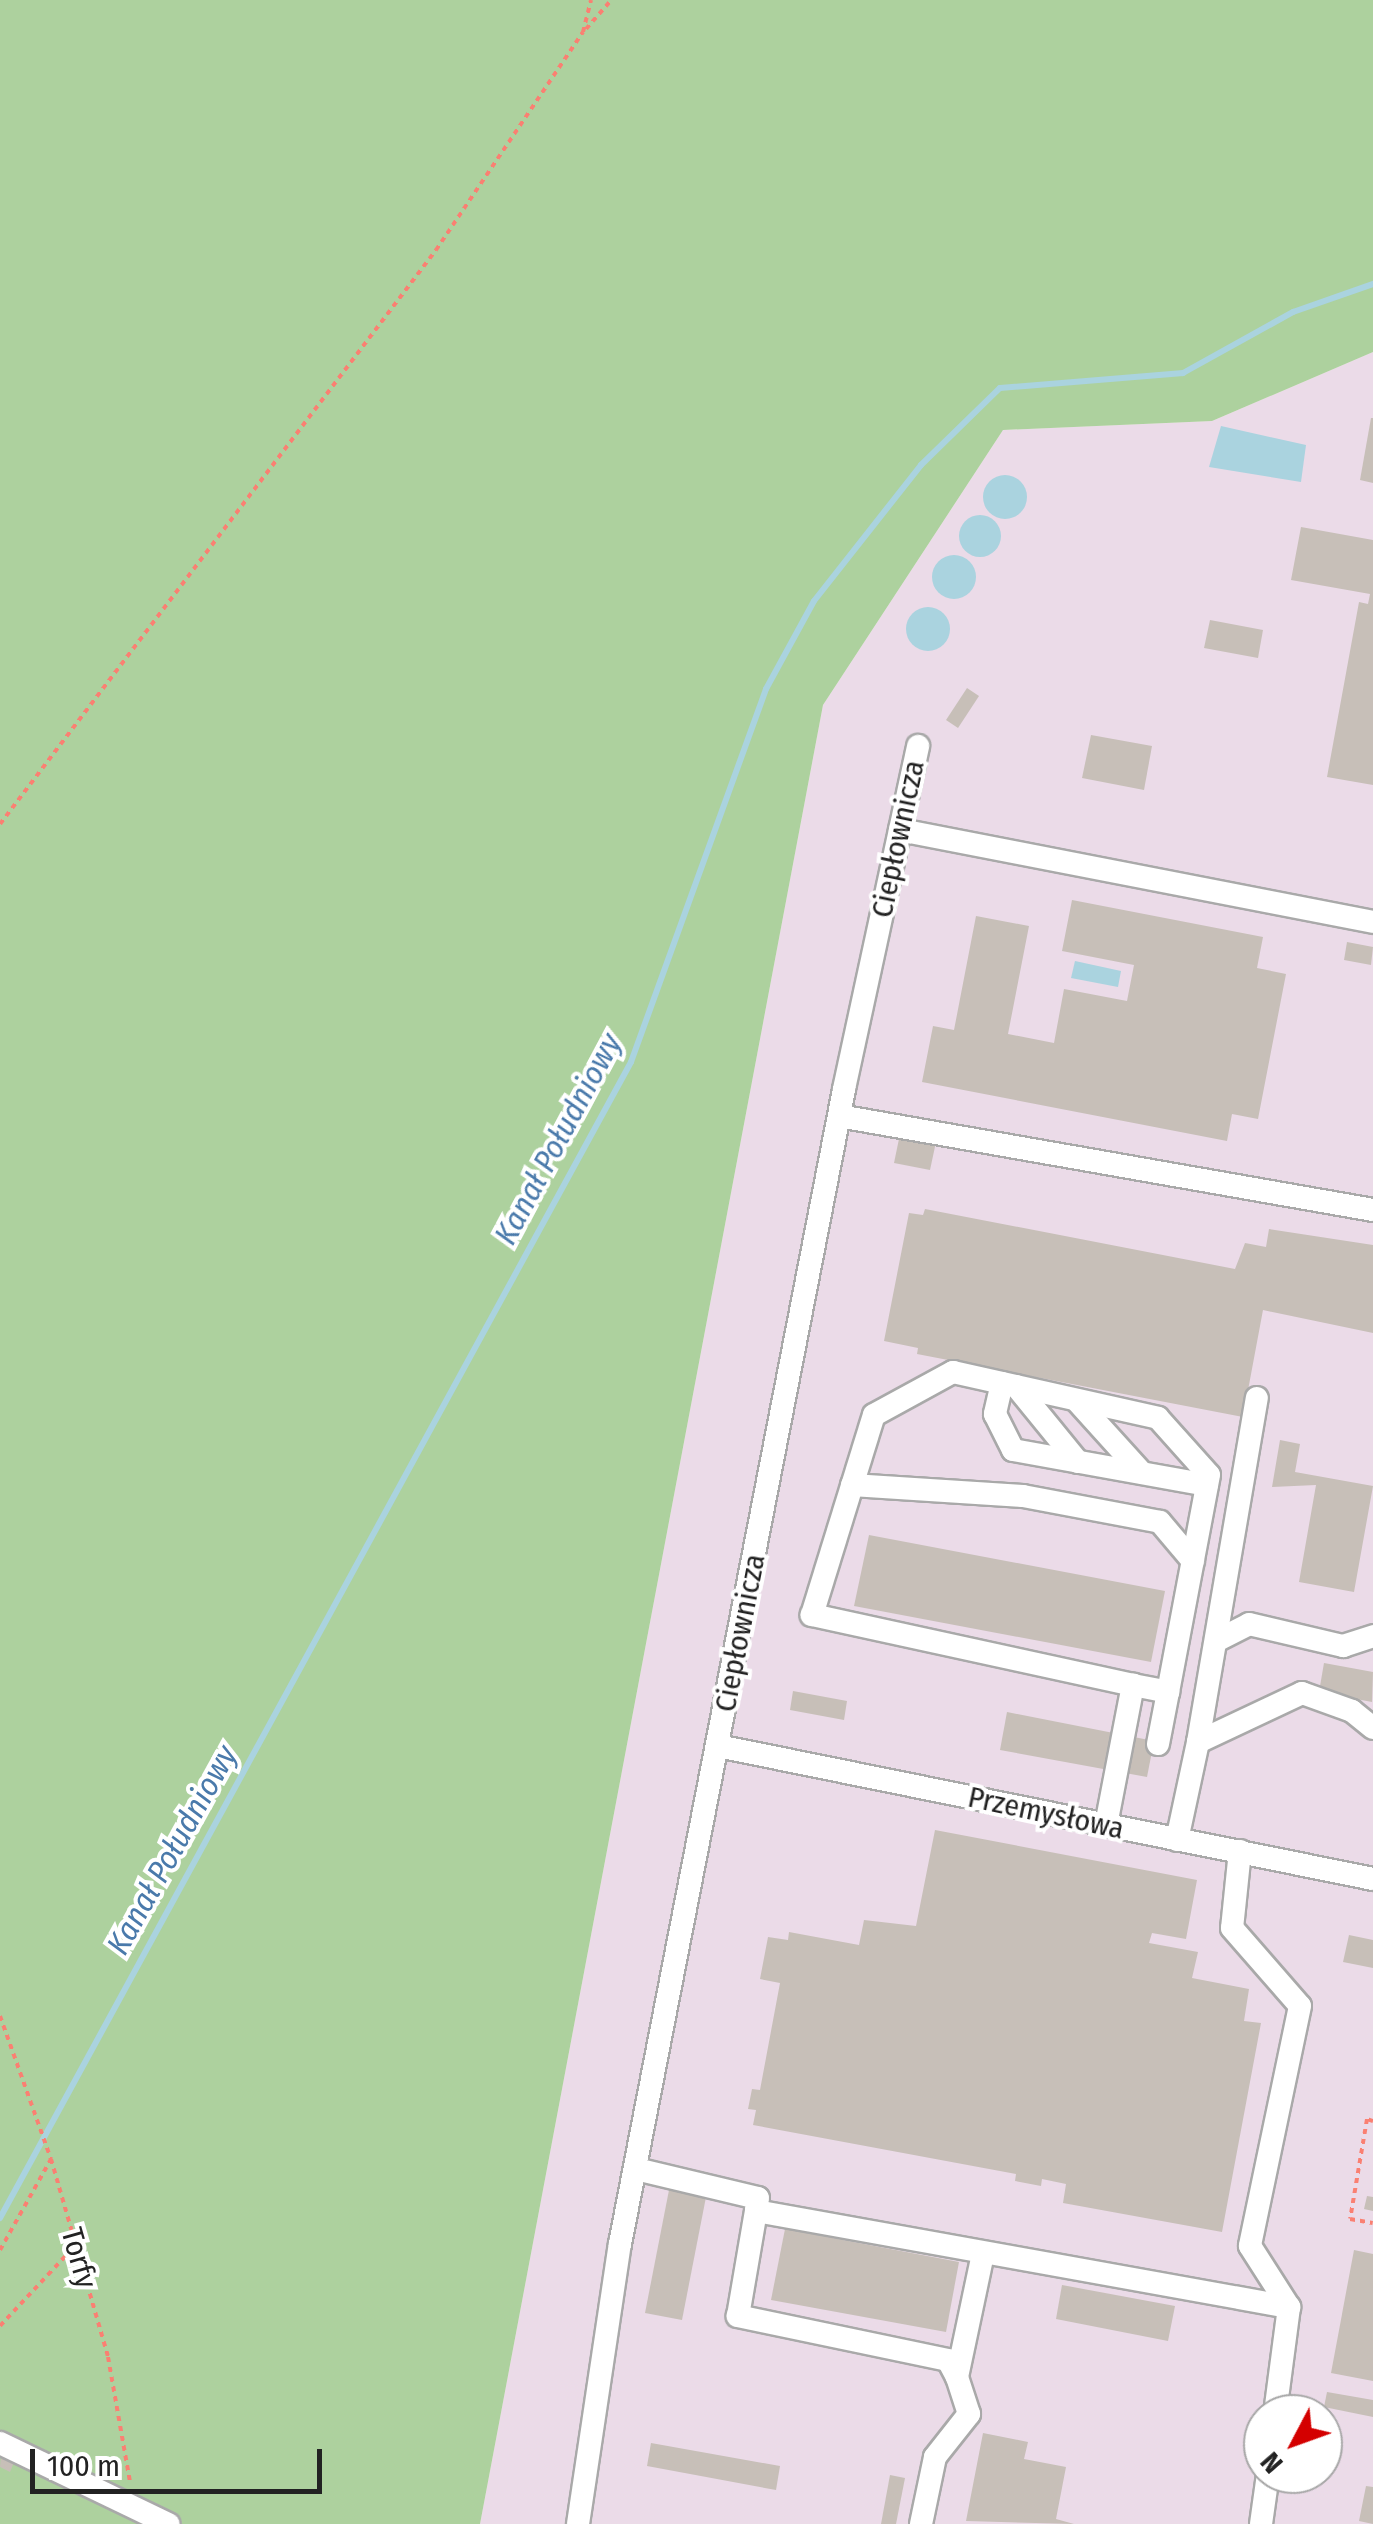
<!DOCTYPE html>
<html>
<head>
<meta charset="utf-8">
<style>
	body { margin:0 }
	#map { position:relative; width:1373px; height:2524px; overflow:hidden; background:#f2efe9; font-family:"Fira Sans Condensed",sans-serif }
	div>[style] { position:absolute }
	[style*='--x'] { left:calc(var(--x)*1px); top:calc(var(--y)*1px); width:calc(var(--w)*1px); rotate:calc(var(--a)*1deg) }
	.industrial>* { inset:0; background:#ebdbe8 }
	.forest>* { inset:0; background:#add19e }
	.water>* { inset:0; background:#aad3df }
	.round { border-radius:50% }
	.stream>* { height:6px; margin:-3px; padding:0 3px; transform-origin:3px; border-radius:3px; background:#aad3df }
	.building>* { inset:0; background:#c7bfb8 }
	.path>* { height:4px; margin-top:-2px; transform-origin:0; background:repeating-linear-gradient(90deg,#fa8072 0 5px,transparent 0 10px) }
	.roads { filter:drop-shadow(2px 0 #a9a9a9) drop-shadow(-2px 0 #a9a9a9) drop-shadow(0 2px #a9a9a9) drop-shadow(0 -2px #a9a9a9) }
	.minor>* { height:22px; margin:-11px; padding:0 11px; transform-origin:11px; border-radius:11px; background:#fff }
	span { translate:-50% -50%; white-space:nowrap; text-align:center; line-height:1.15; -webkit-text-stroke:8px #fff; paint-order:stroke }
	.street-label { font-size:30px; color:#222 }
	.water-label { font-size:32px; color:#4a7aab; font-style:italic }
	.north { position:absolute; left:1243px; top:2394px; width:100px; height:100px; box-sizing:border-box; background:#fff; border:2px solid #a7a7a7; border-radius:50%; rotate:229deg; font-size:28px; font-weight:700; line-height:40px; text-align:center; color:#222 }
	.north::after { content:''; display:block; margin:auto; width:35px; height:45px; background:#d40000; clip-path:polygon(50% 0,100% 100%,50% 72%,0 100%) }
	.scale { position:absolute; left:30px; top:2449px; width:292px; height:45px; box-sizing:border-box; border:5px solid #222; border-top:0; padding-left:12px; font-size:30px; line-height:35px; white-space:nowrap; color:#222; -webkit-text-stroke:8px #fff; paint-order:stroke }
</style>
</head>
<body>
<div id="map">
	<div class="industrial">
		<div style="clip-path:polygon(evenodd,1373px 352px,1373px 2524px,480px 2524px,823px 705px,1003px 430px,1212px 421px,1373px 352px,1263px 2414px,1323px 2414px,1323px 2474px,1263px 2474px,1263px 2414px)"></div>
	</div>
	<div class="forest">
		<div style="clip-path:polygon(0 0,1373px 0,1373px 352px,1212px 421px,1003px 430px,823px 705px,480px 2524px,0 2524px)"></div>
	</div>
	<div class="water">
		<div style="clip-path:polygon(1221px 426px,1306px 445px,1301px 482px,1209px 467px)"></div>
		<div class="round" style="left:983px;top:475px;width:44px;height:44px"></div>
		<div class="round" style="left:959px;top:515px;width:42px;height:42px"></div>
		<div class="round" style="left:932px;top:555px;width:44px;height:44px"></div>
		<div class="round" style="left:906px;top:607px;width:44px;height:44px"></div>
		<div style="clip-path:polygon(1075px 961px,1121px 971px,1118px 987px,1071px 978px)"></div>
	</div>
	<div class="stream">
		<div style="--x:0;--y:2218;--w:1317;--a:-61.37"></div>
		<div style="--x:631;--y:1062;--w:397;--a:-70.1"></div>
		<div style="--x:766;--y:689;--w:100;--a:-61.4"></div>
		<div style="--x:814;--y:601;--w:173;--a:-51.8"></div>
		<div style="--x:921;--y:465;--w:110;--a:-44.3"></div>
		<div style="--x:1000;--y:388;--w:184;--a:-4.7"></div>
		<div style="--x:1183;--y:373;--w:126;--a:-29"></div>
		<div style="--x:1293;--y:312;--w:85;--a:-19.3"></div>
	</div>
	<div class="building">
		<div style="clip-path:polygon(1371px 418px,1373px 418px,1373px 483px,1360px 480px)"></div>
		<div style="clip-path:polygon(1301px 527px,1373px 540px,1373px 785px,1327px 777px,1359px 602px,1368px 604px,1370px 594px,1291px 580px)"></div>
		<div style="clip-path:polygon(1210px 620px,1263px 630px,1258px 658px,1204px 648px)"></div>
		<div style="clip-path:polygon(967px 688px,979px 696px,958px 728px,946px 720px)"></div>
		<div style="clip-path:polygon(1091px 735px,1152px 746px,1144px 790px,1082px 778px)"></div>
		<div style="clip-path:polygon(1072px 900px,1263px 937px,1257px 968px,1286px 974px,1258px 1119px,1232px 1114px,1227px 1141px,922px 1082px,933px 1026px,954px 1030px,976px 916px,1029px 926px,1008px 1034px,1054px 1043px,1064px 989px,1127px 1001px,1134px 965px,1062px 951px)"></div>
		<div style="clip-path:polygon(1347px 942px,1373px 947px,1371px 965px,1344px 960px)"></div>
		<div style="clip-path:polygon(900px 1134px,936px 1142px,930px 1170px,894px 1163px)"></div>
		<div style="clip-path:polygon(925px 1209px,1235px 1269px,1245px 1243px,1266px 1247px,1269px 1229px,1373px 1245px,1373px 1333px,1263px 1310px,1243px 1417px,917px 1354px,918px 1348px,884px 1341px,909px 1213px,923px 1215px)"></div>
		<div style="clip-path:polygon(1280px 1440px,1300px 1444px,1295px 1472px,1373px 1486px,1354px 1592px,1299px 1582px,1316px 1485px,1272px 1487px)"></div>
		<div style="clip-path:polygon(869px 1535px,1165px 1591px,1151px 1662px,854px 1606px)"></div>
		<div style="clip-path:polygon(1324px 1663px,1373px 1672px,1372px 1702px,1319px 1692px)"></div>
		<div style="clip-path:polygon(793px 1691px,847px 1701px,844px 1720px,790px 1710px)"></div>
		<div style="clip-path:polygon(1007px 1712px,1154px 1741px,1147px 1777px,1000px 1750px)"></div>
		<div style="clip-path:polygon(935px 1830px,1197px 1880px,1186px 1939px,1152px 1933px,1149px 1943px,1198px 1952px,1192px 1978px,1249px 1989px,1244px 2021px,1261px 2023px,1222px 2232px,1063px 2203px,1066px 2184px,1042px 2179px,1041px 2186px,1015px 2181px,1016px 2174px,753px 2125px,756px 2110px,748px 2109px,752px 2089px,760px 2090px,780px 1983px,760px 1979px,768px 1937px,788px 1940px,789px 1932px,859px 1945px,864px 1920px,916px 1926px)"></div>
		<div style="clip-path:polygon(1349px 1935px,1373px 1940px,1373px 1968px,1343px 1962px)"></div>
		<div style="clip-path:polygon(669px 2190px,706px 2197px,682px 2320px,645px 2313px)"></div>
		<div style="clip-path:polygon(1367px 2196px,1373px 2197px,1373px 2211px,1364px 2209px)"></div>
		<div style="clip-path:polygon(785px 2229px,959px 2262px,946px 2332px,771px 2300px)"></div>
		<div style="clip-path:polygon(1354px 2250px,1373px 2254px,1373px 2381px,1331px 2373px)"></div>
		<div style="clip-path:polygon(1062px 2285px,1175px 2306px,1168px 2341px,1056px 2319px)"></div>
		<div style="clip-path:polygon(1327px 2392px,1373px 2400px,1373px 2417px,1324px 2407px)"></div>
		<div style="clip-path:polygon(983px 2433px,1028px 2442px,1024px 2459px,1066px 2467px,1056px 2519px,1074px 2524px,966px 2521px)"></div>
		<div style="clip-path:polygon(651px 2443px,780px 2466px,776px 2490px,647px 2466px)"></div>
		<div style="clip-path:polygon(1px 2454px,15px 2460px,10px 2472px,0 2467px)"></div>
		<div style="clip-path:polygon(890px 2475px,905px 2478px,896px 2524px,881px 2524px)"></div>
		<div style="clip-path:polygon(1366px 2486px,1373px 2487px,1373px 2524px,1359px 2521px)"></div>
	</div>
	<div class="path">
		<div style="--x:586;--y:29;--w:38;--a:-49"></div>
		<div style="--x:0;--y:824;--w:721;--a:-52.78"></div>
		<div style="--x:436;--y:250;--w:263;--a:-56"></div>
		<div style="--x:583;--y:32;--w:33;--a:-76"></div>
		<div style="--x:0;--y:2016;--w:152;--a:70.4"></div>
		<div style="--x:51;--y:2159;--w:206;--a:73.9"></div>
		<div style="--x:108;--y:2357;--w:127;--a:80"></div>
		<div style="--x:1373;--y:2121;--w:6;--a:-162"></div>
		<div style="--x:1367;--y:2119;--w:101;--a:99.6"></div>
		<div style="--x:1350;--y:2219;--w:23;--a:10"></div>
		<div style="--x:0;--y:2250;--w:104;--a:-60.7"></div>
		<div style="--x:0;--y:2326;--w:108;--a:-46.9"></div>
	</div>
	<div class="roads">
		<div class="minor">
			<div style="--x:900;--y:830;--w:482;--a:11"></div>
			<div style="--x:839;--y:1116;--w:542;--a:9.98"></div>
			<div style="--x:1002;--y:1383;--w:32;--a:103"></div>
			<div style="--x:995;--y:1414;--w:40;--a:63.4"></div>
			<div style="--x:1013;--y:1450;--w:197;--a:10.2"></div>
			<div style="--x:1016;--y:1386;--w:98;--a:50.8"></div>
			<div style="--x:1076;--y:1400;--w:98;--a:47.9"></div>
			<div style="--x:852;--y:1485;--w:171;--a:3.7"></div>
			<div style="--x:1023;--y:1496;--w:139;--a:10.7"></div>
			<div style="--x:1160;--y:1522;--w:51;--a:49.8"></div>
			<div style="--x:1216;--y:1641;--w:37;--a:-27"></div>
			<div style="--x:1249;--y:1624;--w:97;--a:13.2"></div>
			<div style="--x:1343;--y:1646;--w:32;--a:-18"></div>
			<div style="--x:1133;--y:1685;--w:329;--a:-167.7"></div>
			<div style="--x:812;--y:1615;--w:209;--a:-72.8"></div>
			<div style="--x:874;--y:1415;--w:90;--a:-28.6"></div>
			<div style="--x:953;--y:1372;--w:210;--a:12.6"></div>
			<div style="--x:1158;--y:1418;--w:76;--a:48.2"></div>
			<div style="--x:1209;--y:1475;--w:221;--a:100.7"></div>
			<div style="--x:1198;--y:1742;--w:349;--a:-80.3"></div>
			<div style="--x:718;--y:1746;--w:668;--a:11.48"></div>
			<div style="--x:1106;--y:1825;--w:143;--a:-79.1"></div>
			<div style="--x:1133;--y:1685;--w:36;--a:11"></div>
			<div style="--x:1168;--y:1692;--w:53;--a:100.9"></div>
			<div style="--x:1177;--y:1840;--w:100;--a:-77.9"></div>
			<div style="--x:1198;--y:1742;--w:115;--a:-25.2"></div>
			<div style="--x:1302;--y:1693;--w:53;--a:19.8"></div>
			<div style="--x:1352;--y:1711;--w:27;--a:39"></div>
			<div style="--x:1240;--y:1851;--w:77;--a:95.9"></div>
			<div style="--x:1232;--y:1928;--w:103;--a:48.9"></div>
			<div style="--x:1300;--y:2006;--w:245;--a:101.8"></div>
			<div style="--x:1250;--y:2246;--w:72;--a:57.4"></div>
			<div style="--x:1289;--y:2307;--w:108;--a:97.5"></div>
			<div style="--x:636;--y:2169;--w:125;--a:13.4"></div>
			<div style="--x:758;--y:2198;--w:13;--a:99"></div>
			<div style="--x:957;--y:2377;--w:126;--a:-78.1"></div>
			<div style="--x:0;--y:2443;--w:187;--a:25.7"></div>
			<div style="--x:578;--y:2524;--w:283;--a:-81.5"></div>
			<div style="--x:620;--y:2244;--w:1177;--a:-79.02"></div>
			<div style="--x:844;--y:1089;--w:351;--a:-77.8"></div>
			<div style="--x:921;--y:2524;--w:68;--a:-78.2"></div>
			<div style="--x:935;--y:2457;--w:55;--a:-51.7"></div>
			<div style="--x:969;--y:2414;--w:39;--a:-108"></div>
			<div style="--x:957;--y:2377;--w:19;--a:-118"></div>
			<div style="--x:948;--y:2360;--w:215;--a:-168.2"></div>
			<div style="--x:738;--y:2316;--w:107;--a:-80.3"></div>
			<div style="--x:756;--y:2211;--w:542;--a:10.21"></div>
			<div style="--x:1261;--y:2524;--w:50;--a:-82"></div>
		</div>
	</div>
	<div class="street-label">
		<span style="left:898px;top:839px;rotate:-78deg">Ciepłownicza</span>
		<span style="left:740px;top:1633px;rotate:-79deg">Ciepłownicza</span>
		<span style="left:1046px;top:1813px;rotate:12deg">Przemysłowa</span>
		<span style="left:79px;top:2258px;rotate:74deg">Torfy</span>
	</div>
	<div class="water-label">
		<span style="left:558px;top:1139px;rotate:-62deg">Kanał Południowy</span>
		<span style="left:172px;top:1850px;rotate:-61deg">Kanał Południowy</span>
	</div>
	<div class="north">N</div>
	<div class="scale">100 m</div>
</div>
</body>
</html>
